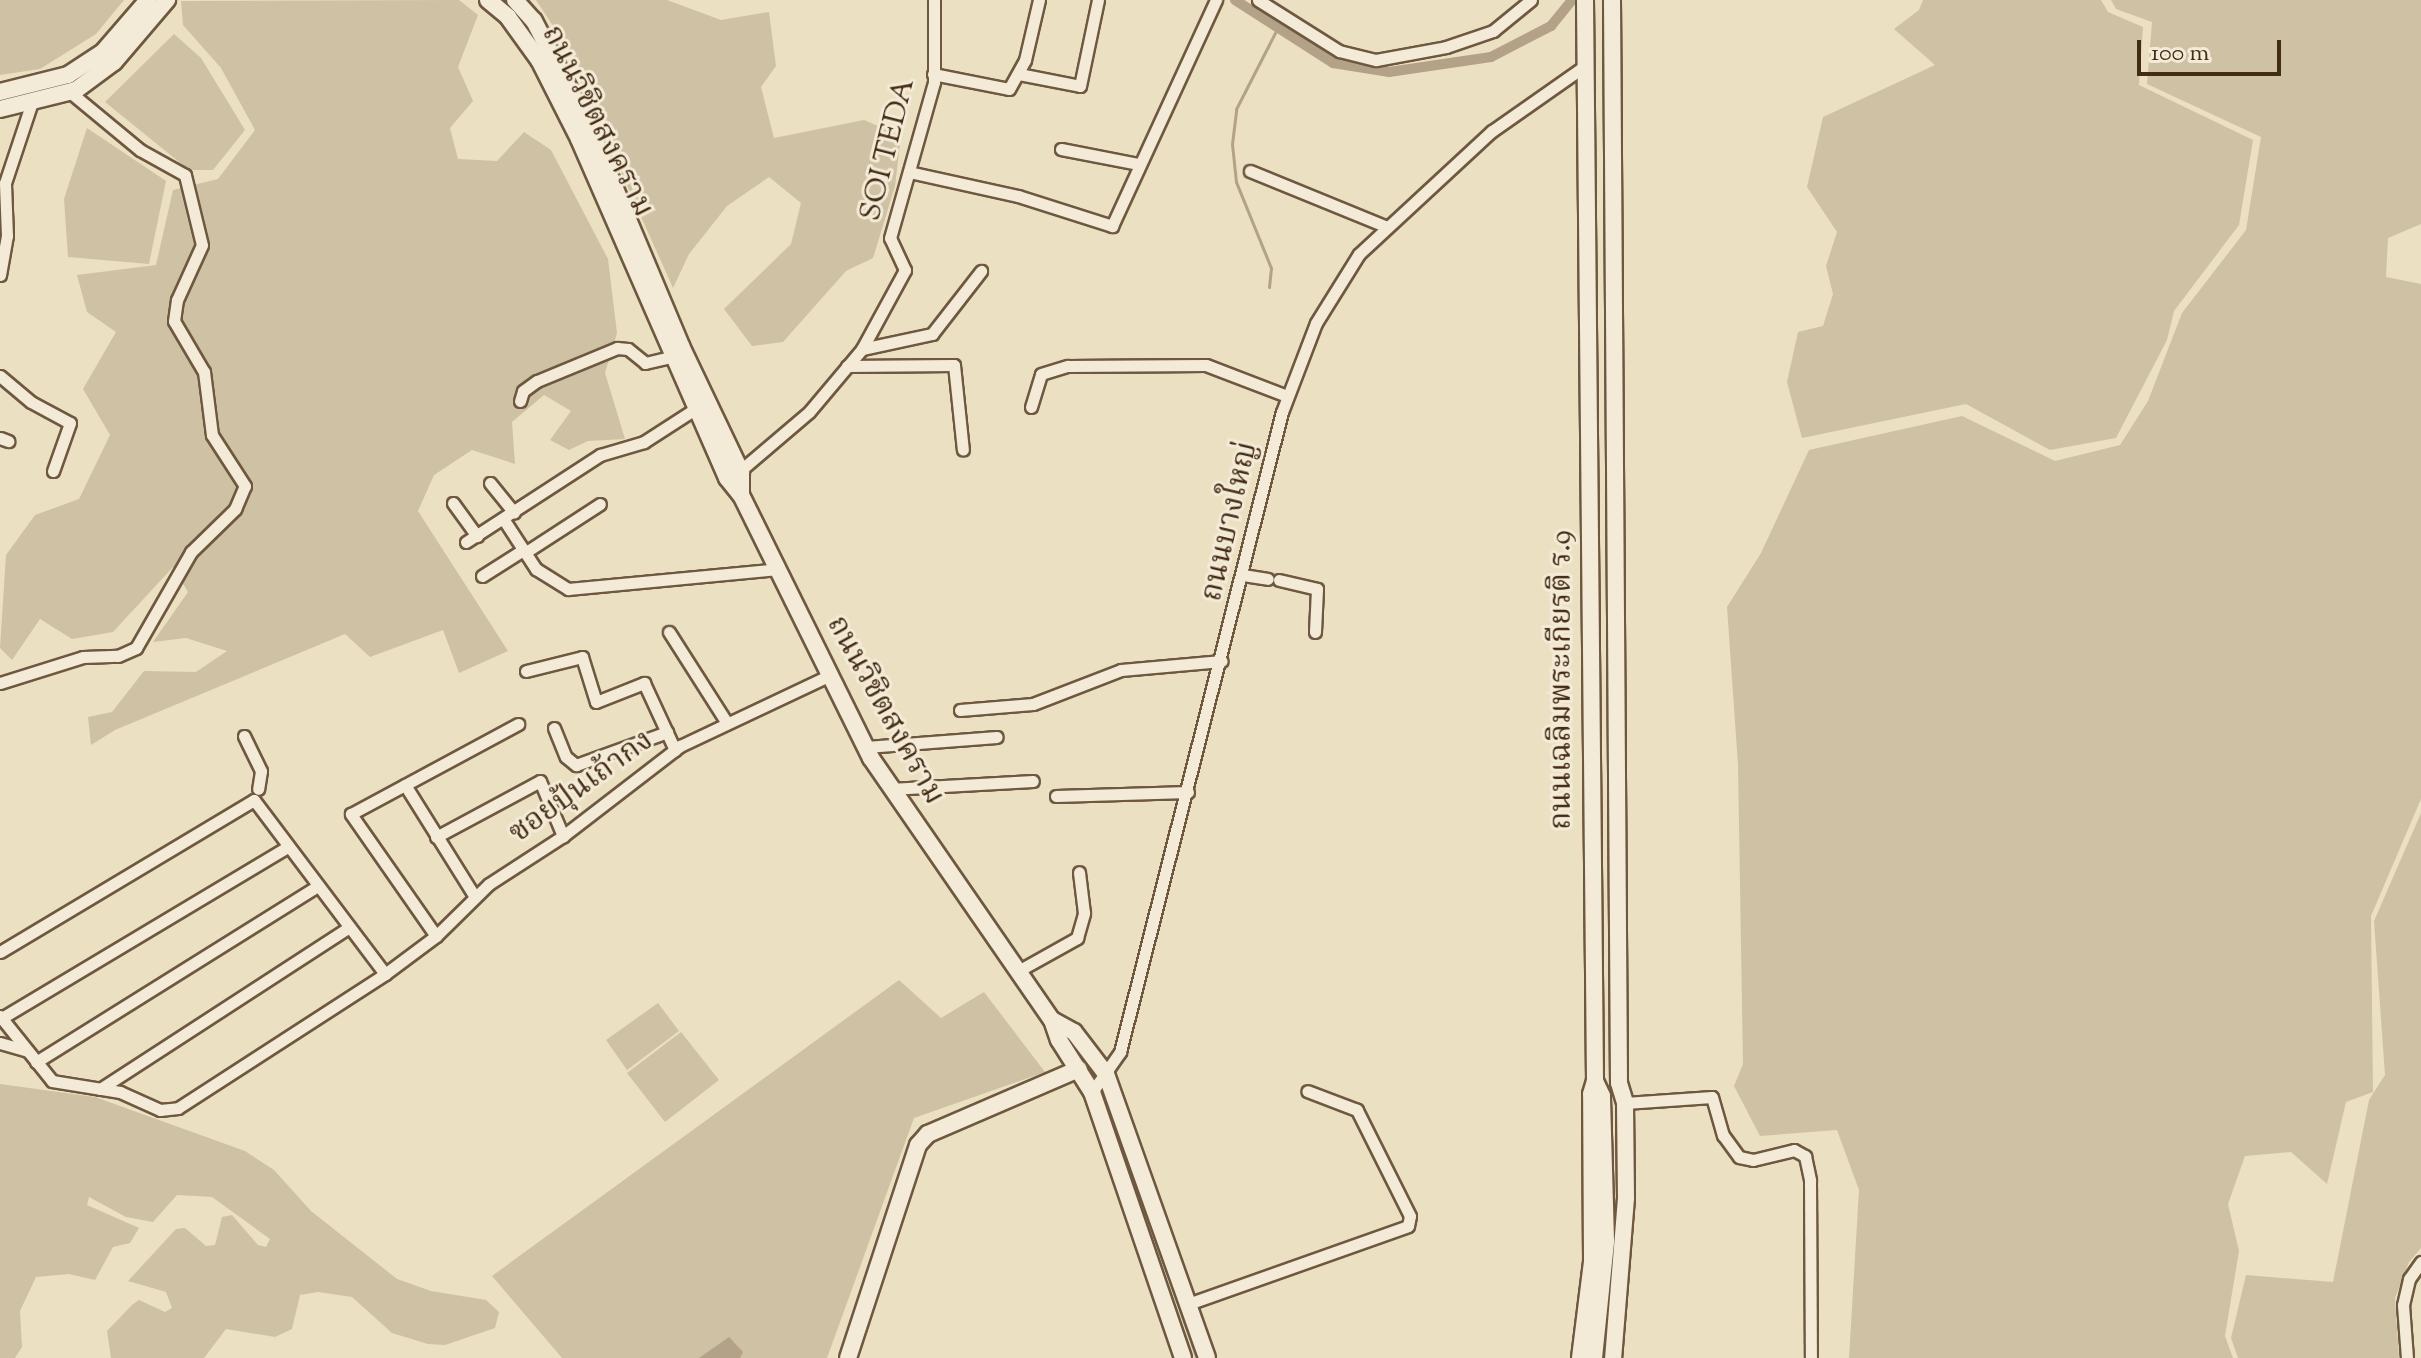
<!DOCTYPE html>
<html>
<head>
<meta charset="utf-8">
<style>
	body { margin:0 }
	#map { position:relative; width:2421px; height:1358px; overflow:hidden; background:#ece0c2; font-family:"Sorts Mill Goudy","Noto Serif Thai",serif }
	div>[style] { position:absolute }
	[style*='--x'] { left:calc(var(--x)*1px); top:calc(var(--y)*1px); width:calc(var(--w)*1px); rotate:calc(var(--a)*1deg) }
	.green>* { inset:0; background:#cfc1a4 }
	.water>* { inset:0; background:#b3a287 }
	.stream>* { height:3px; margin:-1.5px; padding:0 1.5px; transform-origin:1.5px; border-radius:1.5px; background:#b3a287 }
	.canal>* { height:10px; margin:-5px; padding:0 5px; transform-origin:5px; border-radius:5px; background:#b3a287 }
	.roads { filter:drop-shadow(2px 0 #6e5840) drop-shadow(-2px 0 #6e5840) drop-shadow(0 2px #6e5840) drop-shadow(0 -2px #6e5840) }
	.street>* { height:11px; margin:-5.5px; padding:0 5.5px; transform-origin:5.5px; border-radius:5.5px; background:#f3ebd7 }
	.secondary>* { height:16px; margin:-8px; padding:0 8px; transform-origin:8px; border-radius:8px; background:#f3ebd7 }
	span { translate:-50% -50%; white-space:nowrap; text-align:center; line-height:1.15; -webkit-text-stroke:6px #f3ebd7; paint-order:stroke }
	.street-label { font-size:30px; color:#442b14 }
	.scale { position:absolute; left:2137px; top:40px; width:144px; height:36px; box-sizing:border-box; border:4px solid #442b14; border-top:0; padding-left:10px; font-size:24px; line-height:28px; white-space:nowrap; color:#442b14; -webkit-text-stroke:6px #f3ebd7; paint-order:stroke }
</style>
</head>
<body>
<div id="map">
	<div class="green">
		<div style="clip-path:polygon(0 0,124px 0,96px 34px,40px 69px,0 75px)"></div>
		<div style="clip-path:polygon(459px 0,478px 15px,458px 67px,473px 101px,450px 128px,458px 159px,497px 161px,524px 132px,551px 150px,608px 259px,617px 333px,605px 373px,625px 439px,588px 441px,569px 450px,550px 440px,571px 411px,544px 395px,512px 422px,515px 464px,472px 450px,434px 475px,418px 511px,508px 651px,459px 673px,443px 630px,370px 657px,345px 634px,115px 730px,91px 745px,88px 717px,112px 712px,144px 671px,196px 672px,227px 651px,186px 638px,153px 642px,188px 592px,173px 567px,113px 632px,72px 639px,40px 619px,12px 660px,0 648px,6px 555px,35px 515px,79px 499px,110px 435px,83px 389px,116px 332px,87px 312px,77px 275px,156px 265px,173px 190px,218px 179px,255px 130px,221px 68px,183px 25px,181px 1px)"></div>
		<div style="clip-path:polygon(536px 0,667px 0,721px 20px,769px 12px,776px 66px,761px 87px,774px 138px,864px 120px,901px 136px,895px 186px,873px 258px,846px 271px,783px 342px,752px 346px,724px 309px,791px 244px,801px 203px,769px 177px,727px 206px,689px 254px,673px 288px,561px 38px)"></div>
		<div style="clip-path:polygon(1923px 0,2101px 0,2108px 12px,2143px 27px,2139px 85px,2253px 140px,2239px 225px,2174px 311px,2167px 340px,2116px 438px,2050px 450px,1966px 404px,1802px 438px,1787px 382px,1798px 332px,1823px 326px,1833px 294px,1826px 266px,1837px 232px,1807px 187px,1823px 117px,1935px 65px,1894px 29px,1919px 10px)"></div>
		<div style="clip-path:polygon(2111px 0,2421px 0,2421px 224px,2388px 238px,2386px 277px,2421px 284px,2421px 799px,2371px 916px,2373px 1092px,2346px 1102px,2327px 1184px,2291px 1152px,2245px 1156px,2228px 1204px,2239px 1251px,2225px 1336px,2233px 1358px,1849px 1358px,1859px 1190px,1837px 1130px,1760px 1136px,1734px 1086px,1743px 1064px,1738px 765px,1727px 607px,1761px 553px,1809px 450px,1962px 416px,2055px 461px,2120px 445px,2148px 401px,2182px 313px,2246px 230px,2261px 137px,2147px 84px,2152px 22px,2116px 9px)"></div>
		<div style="clip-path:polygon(174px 34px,201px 58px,245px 130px,213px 170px,189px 170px,105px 102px)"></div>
		<div style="clip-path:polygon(87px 128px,166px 181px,149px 264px,68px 257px,64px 199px)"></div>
		<div style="clip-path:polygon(2421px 813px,2421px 1248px,2409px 1262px,2395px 1298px,2399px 1358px,2238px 1358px,2231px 1338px,2246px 1275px,2333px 1282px,2369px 1100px,2385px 1075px,2374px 921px)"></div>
		<div style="clip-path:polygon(899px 980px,941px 1018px,984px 992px,1045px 1072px,914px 1118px,827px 1358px,562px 1358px,492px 1276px)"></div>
		<div style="clip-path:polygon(658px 1003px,679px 1031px,627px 1070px,606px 1040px)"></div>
		<div style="clip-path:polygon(681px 1032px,719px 1080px,665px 1122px,627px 1073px)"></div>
		<div style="clip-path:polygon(0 1084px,95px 1097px,245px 1151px,274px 1170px,311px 1211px,397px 1279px,431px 1291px,486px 1300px,499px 1312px,495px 1328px,445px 1345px,428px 1344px,392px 1333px,352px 1297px,318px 1292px,300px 1295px,292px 1329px,275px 1337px,226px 1329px,204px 1358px,111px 1358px,107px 1331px,132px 1305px,139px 1300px,165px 1312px,172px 1308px,166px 1292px,128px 1281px,176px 1229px,185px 1228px,206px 1246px,215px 1245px,222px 1217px,232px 1215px,258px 1245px,266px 1247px,270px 1239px,212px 1197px,177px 1195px,153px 1222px,126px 1217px,89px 1197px,87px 1205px,139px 1228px,130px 1243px,113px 1247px,95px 1280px,69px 1274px,36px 1277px,20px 1311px,22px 1347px,15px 1358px,0 1358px)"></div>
		<div style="clip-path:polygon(1106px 1095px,1198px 1358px,1195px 1358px)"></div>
	</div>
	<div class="water">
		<div style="clip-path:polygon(729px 1337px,743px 1352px,740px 1358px,699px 1358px)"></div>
	</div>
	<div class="stream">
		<div style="--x:1269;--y:287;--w:19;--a:-84"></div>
		<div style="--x:1271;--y:268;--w:93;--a:-112.1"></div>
		<div style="--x:1236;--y:182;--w:38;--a:-96"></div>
		<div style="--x:1232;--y:144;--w:35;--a:-83"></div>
		<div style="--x:1236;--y:109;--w:92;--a:-62.9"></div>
	</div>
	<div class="canal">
		<div style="--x:1235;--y:0;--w:117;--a:32.7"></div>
		<div style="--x:1333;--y:63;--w:57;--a:9.1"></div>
		<div style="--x:1389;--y:72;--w:103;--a:-8.4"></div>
		<div style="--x:1491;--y:57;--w:68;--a:-27.3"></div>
		<div style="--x:1551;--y:26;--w:33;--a:-51"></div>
	</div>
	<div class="roads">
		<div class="street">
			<div style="--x:1258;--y:0;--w:96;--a:32.2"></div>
			<div style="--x:1339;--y:51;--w:38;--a:14"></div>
			<div style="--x:1376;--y:60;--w:71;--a:-10.5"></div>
			<div style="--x:1446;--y:47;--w:50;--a:-18.8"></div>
			<div style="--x:1493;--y:31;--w:49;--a:-39.2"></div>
			<div style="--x:933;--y:74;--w:77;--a:11.2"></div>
			<div style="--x:1009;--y:89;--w:33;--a:-61"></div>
			<div style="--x:1025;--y:60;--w:62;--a:-76.9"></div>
			<div style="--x:1019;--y:74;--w:62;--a:11.1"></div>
			<div style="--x:1080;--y:86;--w:88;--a:-78.2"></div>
			<div style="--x:1061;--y:149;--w:78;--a:11"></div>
			<div style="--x:1250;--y:171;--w:148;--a:22.2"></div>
			<div style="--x:909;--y:172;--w:112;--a:12.4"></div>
			<div style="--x:1018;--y:196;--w:99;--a:17.7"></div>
			<div style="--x:1112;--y:226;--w:249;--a:-65.3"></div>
			<div style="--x:0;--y:275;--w:40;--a:-80"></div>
			<div style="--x:7;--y:236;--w:53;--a:-92.2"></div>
			<div style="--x:5;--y:183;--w:82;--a:-71.6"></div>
			<div style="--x:862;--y:349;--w:72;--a:-12.1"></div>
			<div style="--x:932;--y:334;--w:80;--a:-52.1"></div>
			<div style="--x:847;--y:366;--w:107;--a:-0.5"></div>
			<div style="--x:954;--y:365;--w:85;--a:84"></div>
			<div style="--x:0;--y:376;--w:40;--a:40"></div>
			<div style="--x:31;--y:402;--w:44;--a:28.3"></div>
			<div style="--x:70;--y:423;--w:51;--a:109.5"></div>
			<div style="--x:520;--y:401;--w:10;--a:-73"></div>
			<div style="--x:523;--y:391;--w:17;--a:-36"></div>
			<div style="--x:537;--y:381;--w:87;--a:-22.4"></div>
			<div style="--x:617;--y:348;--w:11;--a:5"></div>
			<div style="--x:628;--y:349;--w:22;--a:39"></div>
			<div style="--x:645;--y:363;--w:27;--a:-13"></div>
			<div style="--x:1031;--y:407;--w:34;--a:-73"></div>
			<div style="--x:1041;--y:374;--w:28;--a:-17"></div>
			<div style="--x:1068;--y:366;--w:138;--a:-0.4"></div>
			<div style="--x:1206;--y:365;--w:87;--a:20.9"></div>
			<div style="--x:0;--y:438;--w:9;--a:21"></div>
			<div style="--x:735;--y:475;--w:97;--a:-40.4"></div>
			<div style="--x:809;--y:412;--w:82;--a:-49.9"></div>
			<div style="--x:862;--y:349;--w:90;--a:-61.4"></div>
			<div style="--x:905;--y:270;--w:35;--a:-115"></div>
			<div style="--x:890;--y:238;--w:162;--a:-74.2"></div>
			<div style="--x:934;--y:82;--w:82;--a:-90"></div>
			<div style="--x:490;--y:483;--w:38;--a:51"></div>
			<div style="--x:453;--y:503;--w:41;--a:54"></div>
			<div style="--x:504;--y:520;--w:59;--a:56.9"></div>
			<div style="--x:536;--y:569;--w:38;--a:32"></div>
			<div style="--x:568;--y:589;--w:211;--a:-5.4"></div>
			<div style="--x:466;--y:542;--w:160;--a:-33"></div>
			<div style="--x:600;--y:455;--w:46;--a:-16.5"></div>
			<div style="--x:644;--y:442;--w:61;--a:-32.9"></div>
			<div style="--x:526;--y:552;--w:88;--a:-33"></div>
			<div style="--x:1243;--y:575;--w:25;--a:9"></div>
			<div style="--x:482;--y:576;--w:49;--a:-32.4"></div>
			<div style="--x:1279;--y:580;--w:39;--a:13"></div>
			<div style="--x:1317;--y:589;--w:43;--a:92.7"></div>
			<div style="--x:669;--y:632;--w:108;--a:57.5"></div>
			<div style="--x:526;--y:671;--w:58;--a:-14"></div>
			<div style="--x:582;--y:657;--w:47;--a:72.7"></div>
			<div style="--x:596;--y:702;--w:52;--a:-21.6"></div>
			<div style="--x:644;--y:683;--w:74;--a:65.2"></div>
			<div style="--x:0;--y:683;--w:87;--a:-17.4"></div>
			<div style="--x:83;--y:657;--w:35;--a:-2"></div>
			<div style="--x:118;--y:656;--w:20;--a:-24"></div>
			<div style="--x:136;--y:648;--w:111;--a:-60.2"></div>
			<div style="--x:191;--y:552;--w:62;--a:-44.3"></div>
			<div style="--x:235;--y:509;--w:25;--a:-67"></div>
			<div style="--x:245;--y:486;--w:61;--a:-122.9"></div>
			<div style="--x:212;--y:435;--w:64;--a:-97.2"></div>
			<div style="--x:204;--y:372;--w:59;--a:-120.5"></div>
			<div style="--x:174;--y:321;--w:21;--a:-82"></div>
			<div style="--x:177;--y:300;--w:60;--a:-65.6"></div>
			<div style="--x:202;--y:245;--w:72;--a:-103.7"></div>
			<div style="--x:185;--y:175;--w:51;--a:-150.9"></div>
			<div style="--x:140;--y:150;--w:91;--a:-140.4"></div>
			<div style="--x:960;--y:710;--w:73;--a:-4.7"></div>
			<div style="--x:1033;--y:704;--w:94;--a:-21.1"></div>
			<div style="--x:1121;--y:670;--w:101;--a:-5.1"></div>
			<div style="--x:554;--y:728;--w:31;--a:68"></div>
			<div style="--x:566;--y:757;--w:13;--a:39"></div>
			<div style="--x:576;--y:765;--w:97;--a:-19.9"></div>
			<div style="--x:244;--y:736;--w:39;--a:64"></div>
			<div style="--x:261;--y:771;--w:18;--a:99"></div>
			<div style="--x:866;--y:747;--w:131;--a:-4.4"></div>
			<div style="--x:405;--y:785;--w:132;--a:58"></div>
			<div style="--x:890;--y:789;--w:143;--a:-3.2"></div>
			<div style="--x:1056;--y:796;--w:132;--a:-1.7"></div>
			<div style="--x:436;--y:837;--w:118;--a:-28.3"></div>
			<div style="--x:540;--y:781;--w:60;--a:67.3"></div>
			<div style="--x:436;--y:936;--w:149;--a:-124.9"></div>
			<div style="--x:351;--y:814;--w:190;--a:-28.3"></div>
			<div style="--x:0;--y:952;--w:296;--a:-30.9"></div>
			<div style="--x:254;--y:800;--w:218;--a:53"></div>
			<div style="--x:1018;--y:971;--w:68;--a:-29.2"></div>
			<div style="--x:1077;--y:938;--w:26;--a:-74"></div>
			<div style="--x:1084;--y:913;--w:41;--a:-97"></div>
			<div style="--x:0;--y:1016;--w:83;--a:51.3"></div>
			<div style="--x:52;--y:1081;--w:69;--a:9.2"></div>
			<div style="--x:120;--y:1092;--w:44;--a:24.2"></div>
			<div style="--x:160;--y:1110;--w:18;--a:-6"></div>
			<div style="--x:178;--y:1108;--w:247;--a:-32.9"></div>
			<div style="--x:385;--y:974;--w:64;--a:-36.7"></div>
			<div style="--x:436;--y:936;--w:74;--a:-44.5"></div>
			<div style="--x:489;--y:884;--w:88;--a:-33"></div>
			<div style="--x:563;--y:836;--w:148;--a:-37.6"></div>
			<div style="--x:680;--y:746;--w:166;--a:-25.3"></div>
			<div style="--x:0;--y:1019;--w:335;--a:-30.9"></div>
			<div style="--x:0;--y:1043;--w:29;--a:16"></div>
			<div style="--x:36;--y:1062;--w:330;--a:-32"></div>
			<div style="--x:100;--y:1089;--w:297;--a:-33"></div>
			<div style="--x:1092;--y:1092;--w:49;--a:-55"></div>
			<div style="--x:1120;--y:1052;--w:660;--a:-75.8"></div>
			<div style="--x:1282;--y:412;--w:95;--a:-69.1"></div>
			<div style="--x:1316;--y:323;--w:81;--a:-58.1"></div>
			<div style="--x:1359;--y:254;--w:181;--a:-42.8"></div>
			<div style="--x:1492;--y:131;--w:113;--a:-35"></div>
			<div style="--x:1625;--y:1103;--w:87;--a:-3.9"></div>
			<div style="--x:1712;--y:1097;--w:40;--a:74"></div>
			<div style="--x:1723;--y:1135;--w:27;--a:54"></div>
			<div style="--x:1739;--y:1157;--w:14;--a:12"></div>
			<div style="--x:1753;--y:1160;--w:42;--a:-13.7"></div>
			<div style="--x:1794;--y:1150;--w:13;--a:29"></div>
			<div style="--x:1805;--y:1156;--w:25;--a:78"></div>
			<div style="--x:1810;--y:1180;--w:178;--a:89.7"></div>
			<div style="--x:1188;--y:1304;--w:233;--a:-19.5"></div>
			<div style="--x:1408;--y:1226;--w:10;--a:-79"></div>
			<div style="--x:1410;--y:1216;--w:119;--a:-116.6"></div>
			<div style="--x:1357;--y:1110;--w:53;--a:-159.2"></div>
			<div style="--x:2407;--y:1358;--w:53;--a:-94.3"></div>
			<div style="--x:2403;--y:1305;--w:27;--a:-77"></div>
			<div style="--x:2409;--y:1279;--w:21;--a:-55"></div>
		</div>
		<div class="secondary">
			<div style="--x:488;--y:0;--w:26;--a:40"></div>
			<div style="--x:508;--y:17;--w:53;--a:54.2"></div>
			<div style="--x:539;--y:60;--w:89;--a:63.1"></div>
			<div style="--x:579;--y:139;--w:370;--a:66.4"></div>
			<div style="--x:727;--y:478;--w:22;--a:51"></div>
			<div style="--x:741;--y:495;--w:293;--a:63.7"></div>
			<div style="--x:871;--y:758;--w:318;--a:55.4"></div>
			<div style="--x:1052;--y:1020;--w:21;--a:71"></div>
			<div style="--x:1059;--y:1040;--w:62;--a:57.6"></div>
			<div style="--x:1092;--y:1092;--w:281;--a:71.1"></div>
			<div style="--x:515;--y:0;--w:28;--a:48"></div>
			<div style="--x:534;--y:21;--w:122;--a:62.6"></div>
			<div style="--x:590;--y:129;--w:235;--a:67.2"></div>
			<div style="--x:681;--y:346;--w:140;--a:64.5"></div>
			<div style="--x:741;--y:472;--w:23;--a:90"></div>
			<div style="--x:1612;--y:0;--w:1083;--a:89.63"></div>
			<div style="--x:1619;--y:1083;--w:21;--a:73"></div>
			<div style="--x:1625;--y:1103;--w:95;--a:89.4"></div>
			<div style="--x:1626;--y:1198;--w:161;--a:94.6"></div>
			<div style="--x:0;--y:92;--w:70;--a:-14"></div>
			<div style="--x:68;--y:75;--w:42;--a:-33.3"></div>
			<div style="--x:103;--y:52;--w:69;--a:-49.1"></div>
			<div style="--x:0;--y:109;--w:78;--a:-14"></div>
			<div style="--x:76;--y:90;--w:47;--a:-36.4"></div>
			<div style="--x:114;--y:62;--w:82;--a:-49.5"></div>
			<div style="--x:1052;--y:1020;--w:25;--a:29"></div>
			<div style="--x:1074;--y:1032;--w:53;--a:52.7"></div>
			<div style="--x:1106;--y:1074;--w:301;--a:70.4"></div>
			<div style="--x:848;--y:1358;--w:224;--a:-71.8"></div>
			<div style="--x:918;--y:1145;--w:15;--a:-48"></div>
			<div style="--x:928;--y:1134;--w:164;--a:-23.3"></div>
			<div style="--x:1580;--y:1358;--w:98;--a:-82.9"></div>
			<div style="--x:1592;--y:1261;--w:167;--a:-90.3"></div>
			<div style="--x:1591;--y:1094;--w:14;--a:-73"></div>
			<div style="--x:1595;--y:1081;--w:1081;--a:-90.53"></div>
			<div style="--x:1594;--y:1358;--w:118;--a:-84.1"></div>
			<div style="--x:1606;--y:1241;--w:145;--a:-91.6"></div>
			<div style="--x:1602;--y:1096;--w:17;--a:-115"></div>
		</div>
	</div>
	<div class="street-label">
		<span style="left:596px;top:122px;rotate:63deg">ถนนวิชิตสงคราม</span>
		<span style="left:889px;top:150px;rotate:-76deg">SOI TEDA</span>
		<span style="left:1231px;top:522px;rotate:-77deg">ถนนบางใหญ่</span>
		<span style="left:1563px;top:680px;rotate:-90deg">ถนนเฉลิมพระเกียรติ ร.9</span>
		<span style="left:884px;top:711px;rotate:61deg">ถนนวิชิตสงคราม</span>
		<span style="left:582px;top:788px;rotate:-36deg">ซอยปุ้นเถ้ากง</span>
	</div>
	<div class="scale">100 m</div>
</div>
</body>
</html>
